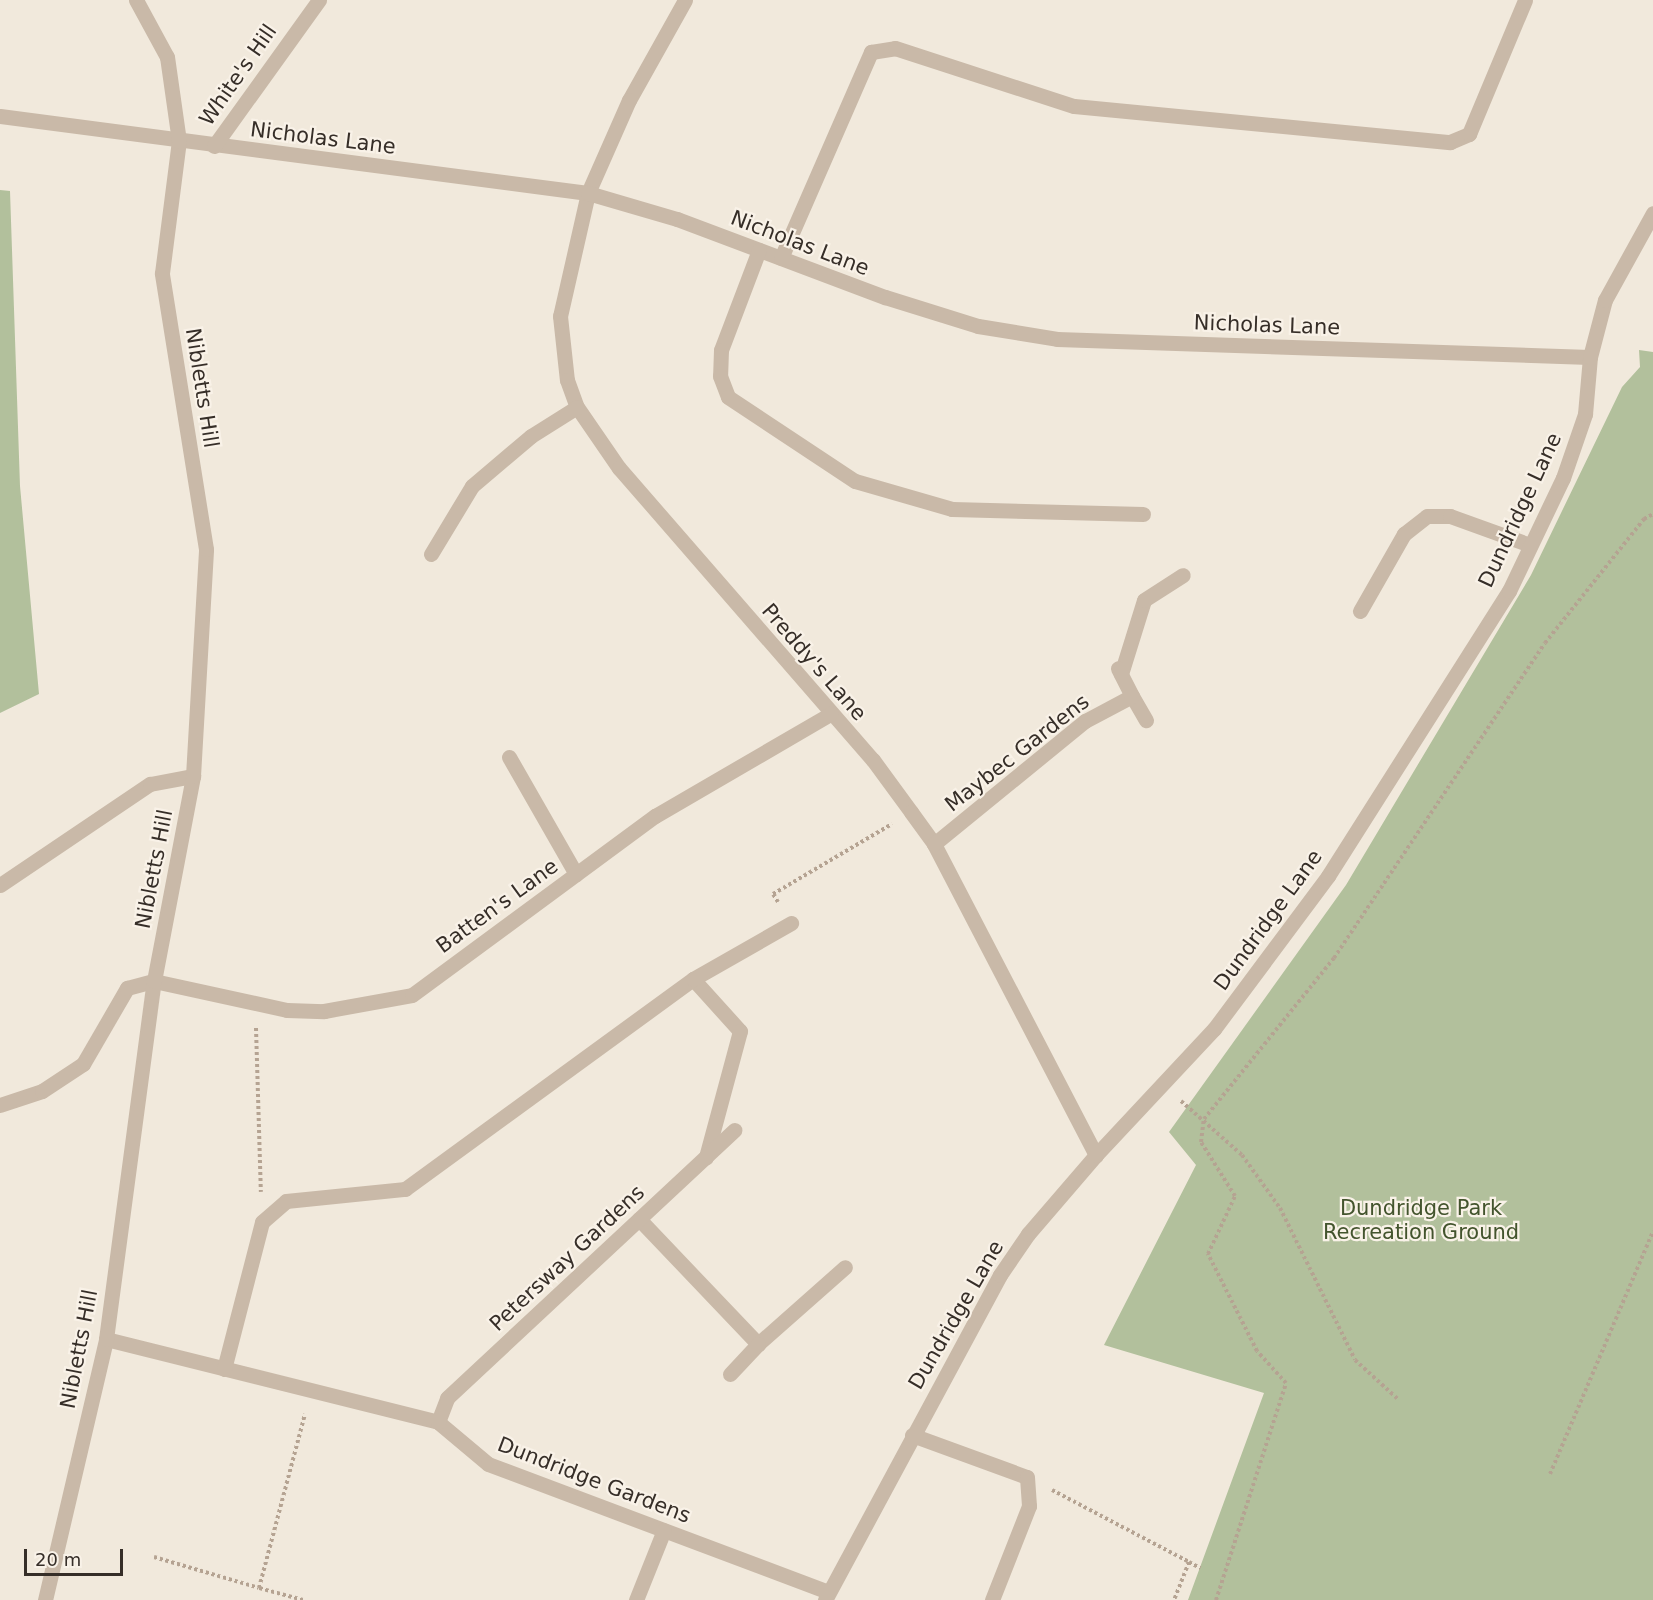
<!DOCTYPE html>
<html>
<head>
<meta charset="utf-8">
<style>
	body { margin:0 }
	#map { position:relative; width:1653px; height:1600px; overflow:hidden; background:#f1e9dc; font-family:"DejaVu Sans",sans-serif }
	div>[style] { position:absolute }
	[style*='--x'] { left:calc(var(--x)*1px); top:calc(var(--y)*1px); width:calc(var(--w)*1px); rotate:calc(var(--a)*1deg) }
	.green>* { inset:0; background:#b2c09c }
	.path>* { height:4px; margin-top:-2px; transform-origin:0; background:repeating-linear-gradient(90deg,#b5a392 0 3px,transparent 0 6px) }
	.minor>* { height:15px; margin:-7.5px; padding:0 7.5px; transform-origin:7.5px; border-radius:7.5px; background:#c9b9a8 }
	span { translate:-50% -50%; white-space:nowrap; text-align:center; line-height:1.15; -webkit-text-stroke:4.5px #f9f2e8; paint-order:stroke }
	.street-label { font-size:21px; color:#362e28 }
	.park-label { font-size:21px; color:#43542d }
	.scale { position:absolute; left:24px; top:1549px; width:99px; height:27px; box-sizing:border-box; border:3px solid #362e28; border-top:0; padding-left:8px; font-size:18px; line-height:21px; white-space:nowrap; color:#362e28; -webkit-text-stroke:4px #f9f2e8; paint-order:stroke }
</style>
</head>
<body>
<div id="map">
	<div class="green">
		<div style="clip-path:polygon(0 190px,10px 191px,20px 486px,39px 694px,0 713px)"></div>
		<div style="clip-path:polygon(1639px 350px,1653px 352px,1653px 1600px,1188px 1600px,1264px 1393px,1104px 1345px,1196px 1165px,1169px 1132px,1346px 885px,1531px 575px,1622px 387px,1640px 367px)"></div>
	</div>
	<div class="path">
		<div style="--x:778;--y:902;--w:9;--a:-122"></div>
		<div style="--x:773;--y:894;--w:138;--a:-30.5"></div>
		<div style="--x:256;--y:1028;--w:164;--a:88.3"></div>
		<div style="--x:1181;--y:1101;--w:81;--a:41.5"></div>
		<div style="--x:1242;--y:1155;--w:65;--a:54.4"></div>
		<div style="--x:1280;--y:1208;--w:169;--a:63.7"></div>
		<div style="--x:1355;--y:1360;--w:59;--a:42.3"></div>
		<div style="--x:1550;--y:1474;--w:264;--a:-67"></div>
		<div style="--x:1052;--y:1490;--w:155;--a:27.7"></div>
		<div style="--x:1189;--y:1562;--w:41;--a:111.5"></div>
		<div style="--x:154;--y:1557;--w:109;--a:16.4"></div>
		<div style="--x:1189;--y:1562;--w:13;--a:29"></div>
		<div style="--x:303;--y:1600;--w:46;--a:-164.7"></div>
		<div style="--x:259;--y:1588;--w:180;--a:-75.2"></div>
		<div style="--x:1216;--y:1600;--w:228;--a:-72.1"></div>
		<div style="--x:1286;--y:1383;--w:43;--a:-132.2"></div>
		<div style="--x:1257;--y:1351;--w:109;--a:-116.8"></div>
		<div style="--x:1208;--y:1254;--w:64;--a:-65"></div>
		<div style="--x:1235;--y:1196;--w:64;--a:-122.2"></div>
		<div style="--x:1201;--y:1142;--w:23;--a:-83"></div>
		<div style="--x:1204;--y:1119;--w:207;--a:-51.1"></div>
		<div style="--x:1334;--y:958;--w:379;--a:-56.2"></div>
		<div style="--x:1545;--y:643;--w:159;--a:-51.4"></div>
		<div style="--x:1644;--y:519;--w:10;--a:-29"></div>
	</div>
	<div class="minor">
		<div style="--x:685;--y:0;--w:115;--a:119.2"></div>
		<div style="--x:629;--y:100;--w:102;--a:113.8"></div>
		<div style="--x:588;--y:193;--w:126;--a:102.8"></div>
		<div style="--x:560;--y:316;--w:64;--a:83.8"></div>
		<div style="--x:567;--y:380;--w:29;--a:70"></div>
		<div style="--x:577;--y:407;--w:74;--a:55.5"></div>
		<div style="--x:619;--y:468;--w:387;--a:49"></div>
		<div style="--x:873;--y:760;--w:64;--a:53.8"></div>
		<div style="--x:911;--y:812;--w:39;--a:54"></div>
		<div style="--x:934;--y:844;--w:351;--a:62.5"></div>
		<div style="--x:0;--y:116;--w:593;--a:7.46"></div>
		<div style="--x:588;--y:193;--w:93;--a:16.3"></div>
		<div style="--x:677;--y:219;--w:222;--a:20.6"></div>
		<div style="--x:885;--y:297;--w:97;--a:17.3"></div>
		<div style="--x:978;--y:326;--w:80;--a:9.3"></div>
		<div style="--x:1057;--y:339;--w:533;--a:1.93"></div>
		<div style="--x:214;--y:146;--w:180;--a:-54.3"></div>
		<div style="--x:759;--y:250;--w:107;--a:110.8"></div>
		<div style="--x:721;--y:350;--w:26;--a:92"></div>
		<div style="--x:720;--y:376;--w:22;--a:69"></div>
		<div style="--x:728;--y:397;--w:152;--a:33.5"></div>
		<div style="--x:855;--y:481;--w:101;--a:16.1"></div>
		<div style="--x:952;--y:509;--w:191;--a:1.5"></div>
		<div style="--x:781;--y:258;--w:225;--a:-66.4"></div>
		<div style="--x:871;--y:52;--w:24;--a:-9"></div>
		<div style="--x:895;--y:48;--w:188;--a:18"></div>
		<div style="--x:1074;--y:106;--w:378;--a:5.5"></div>
		<div style="--x:1450;--y:142;--w:21;--a:-23"></div>
		<div style="--x:1469;--y:134;--w:145;--a:-67.3"></div>
		<div style="--x:431;--y:554;--w:79;--a:-58.9"></div>
		<div style="--x:472;--y:486;--w:77;--a:-40.3"></div>
		<div style="--x:531;--y:436;--w:54;--a:-32.2"></div>
		<div style="--x:1360;--y:611;--w:89;--a:-60.3"></div>
		<div style="--x:1404;--y:534;--w:29;--a:-38"></div>
		<div style="--x:1427;--y:516;--w:23;--a:0"></div>
		<div style="--x:1450;--y:516;--w:85;--a:19.9"></div>
		<div style="--x:1121;--y:674;--w:77;--a:-72.7"></div>
		<div style="--x:1144;--y:600;--w:46;--a:-32.7"></div>
		<div style="--x:1132;--y:696;--w:28;--a:60"></div>
		<div style="--x:509;--y:757;--w:135;--a:60.2"></div>
		<div style="--x:934;--y:844;--w:195;--a:-39.2"></div>
		<div style="--x:1085;--y:721;--w:53;--a:-28"></div>
		<div style="--x:1132;--y:696;--w:31;--a:-117"></div>
		<div style="--x:0;--y:885;--w:181;--a:-34"></div>
		<div style="--x:150;--y:784;--w:44;--a:-10.5"></div>
		<div style="--x:693;--y:979;--w:70;--a:47.9"></div>
		<div style="--x:740;--y:1031;--w:131;--a:105.1"></div>
		<div style="--x:0;--y:1105;--w:44;--a:-18.4"></div>
		<div style="--x:42;--y:1091;--w:49;--a:-33.4"></div>
		<div style="--x:83;--y:1064;--w:88;--a:-59.9"></div>
		<div style="--x:127;--y:988;--w:28;--a:-15"></div>
		<div style="--x:154;--y:981;--w:136;--a:12.3"></div>
		<div style="--x:287;--y:1010;--w:37;--a:2"></div>
		<div style="--x:324;--y:1011;--w:89;--a:-10.3"></div>
		<div style="--x:412;--y:995;--w:302;--a:-36.4"></div>
		<div style="--x:655;--y:816;--w:203;--a:-30.2"></div>
		<div style="--x:639;--y:1219;--w:173;--a:46.4"></div>
		<div style="--x:758;--y:1344;--w:116;--a:-41.5"></div>
		<div style="--x:106;--y:1339;--w:342;--a:14"></div>
		<div style="--x:438;--y:1422;--w:65;--a:40"></div>
		<div style="--x:488;--y:1464;--w:363;--a:20.6"></div>
		<div style="--x:224;--y:1369;--w:152;--a:-75.5"></div>
		<div style="--x:262;--y:1222;--w:32;--a:-41"></div>
		<div style="--x:286;--y:1201;--w:120;--a:-5.8"></div>
		<div style="--x:405;--y:1189;--w:356;--a:-36.1"></div>
		<div style="--x:693;--y:979;--w:113;--a:-29.7"></div>
		<div style="--x:730;--y:1374;--w:41;--a:-47"></div>
		<div style="--x:438;--y:1422;--w:26;--a:-69"></div>
		<div style="--x:447;--y:1398;--w:393;--a:-43"></div>
		<div style="--x:912;--y:1435;--w:122;--a:20.1"></div>
		<div style="--x:1027;--y:1477;--w:29;--a:86"></div>
		<div style="--x:1029;--y:1506;--w:101;--a:111.5"></div>
		<div style="--x:45;--y:1600;--w:268;--a:-76.8"></div>
		<div style="--x:106;--y:1339;--w:361;--a:-82.4"></div>
		<div style="--x:154;--y:981;--w:209;--a:-79.2"></div>
		<div style="--x:193;--y:776;--w:227;--a:-86.7"></div>
		<div style="--x:206;--y:549;--w:279;--a:-99.1"></div>
		<div style="--x:162;--y:273;--w:133;--a:-82.7"></div>
		<div style="--x:179;--y:141;--w:85;--a:-98.1"></div>
		<div style="--x:167;--y:57;--w:65;--a:-118.5"></div>
		<div style="--x:636;--y:1600;--w:75;--a:-68.2"></div>
		<div style="--x:825;--y:1600;--w:369;--a:-61.7"></div>
		<div style="--x:1000;--y:1275;--w:50;--a:-55.7"></div>
		<div style="--x:1028;--y:1234;--w:104;--a:-49.3"></div>
		<div style="--x:1096;--y:1155;--w:173;--a:-46.9"></div>
		<div style="--x:1214;--y:1029;--w:191;--a:-53.3"></div>
		<div style="--x:1328;--y:876;--w:338;--a:-57.6"></div>
		<div style="--x:1509;--y:591;--w:125;--a:-64.5"></div>
		<div style="--x:1563;--y:478;--w:68;--a:-71"></div>
		<div style="--x:1585;--y:414;--w:57;--a:-85"></div>
		<div style="--x:1590;--y:357;--w:59;--a:-75.3"></div>
		<div style="--x:1605;--y:300;--w:99;--a:-61.1"></div>
	</div>
	<div class="street-label">
		<span style="left:238px;top:75px;rotate:-55deg">White's Hill</span>
		<span style="left:323px;top:138px;rotate:7deg">Nicholas Lane</span>
		<span style="left:800px;top:243px;rotate:21deg">Nicholas Lane</span>
		<span style="left:1267px;top:325px;rotate:2deg">Nicholas Lane</span>
		<span style="left:202px;top:388px;rotate:81deg">Nibletts Hill</span>
		<span style="left:1520px;top:510px;rotate:-65deg">Dundridge Lane</span>
		<span style="left:814px;top:662px;rotate:49deg">Preddy's Lane</span>
		<span style="left:1017px;top:753px;rotate:-38deg">Maybec Gardens</span>
		<span style="left:154px;top:869px;rotate:-79deg">Nibletts Hill</span>
		<span style="left:497px;top:906px;rotate:-36deg">Batten's Lane</span>
		<span style="left:1268px;top:920px;rotate:-54deg">Dundridge Lane</span>
		<span style="left:567px;top:1258px;rotate:-43deg">Petersway Gardens</span>
		<span style="left:956px;top:1315px;rotate:-60deg">Dundridge Lane</span>
		<span style="left:79px;top:1349px;rotate:-79deg">Nibletts Hill</span>
		<span style="left:594px;top:1480px;rotate:21deg">Dundridge Gardens</span>
	</div>
	<div class="park-label">
		<span style="left:1421px;top:1220px">Dundridge Park<br>Recreation Ground</span>
	</div>
	<div class="scale">20 m</div>
</div>
</body>
</html>
